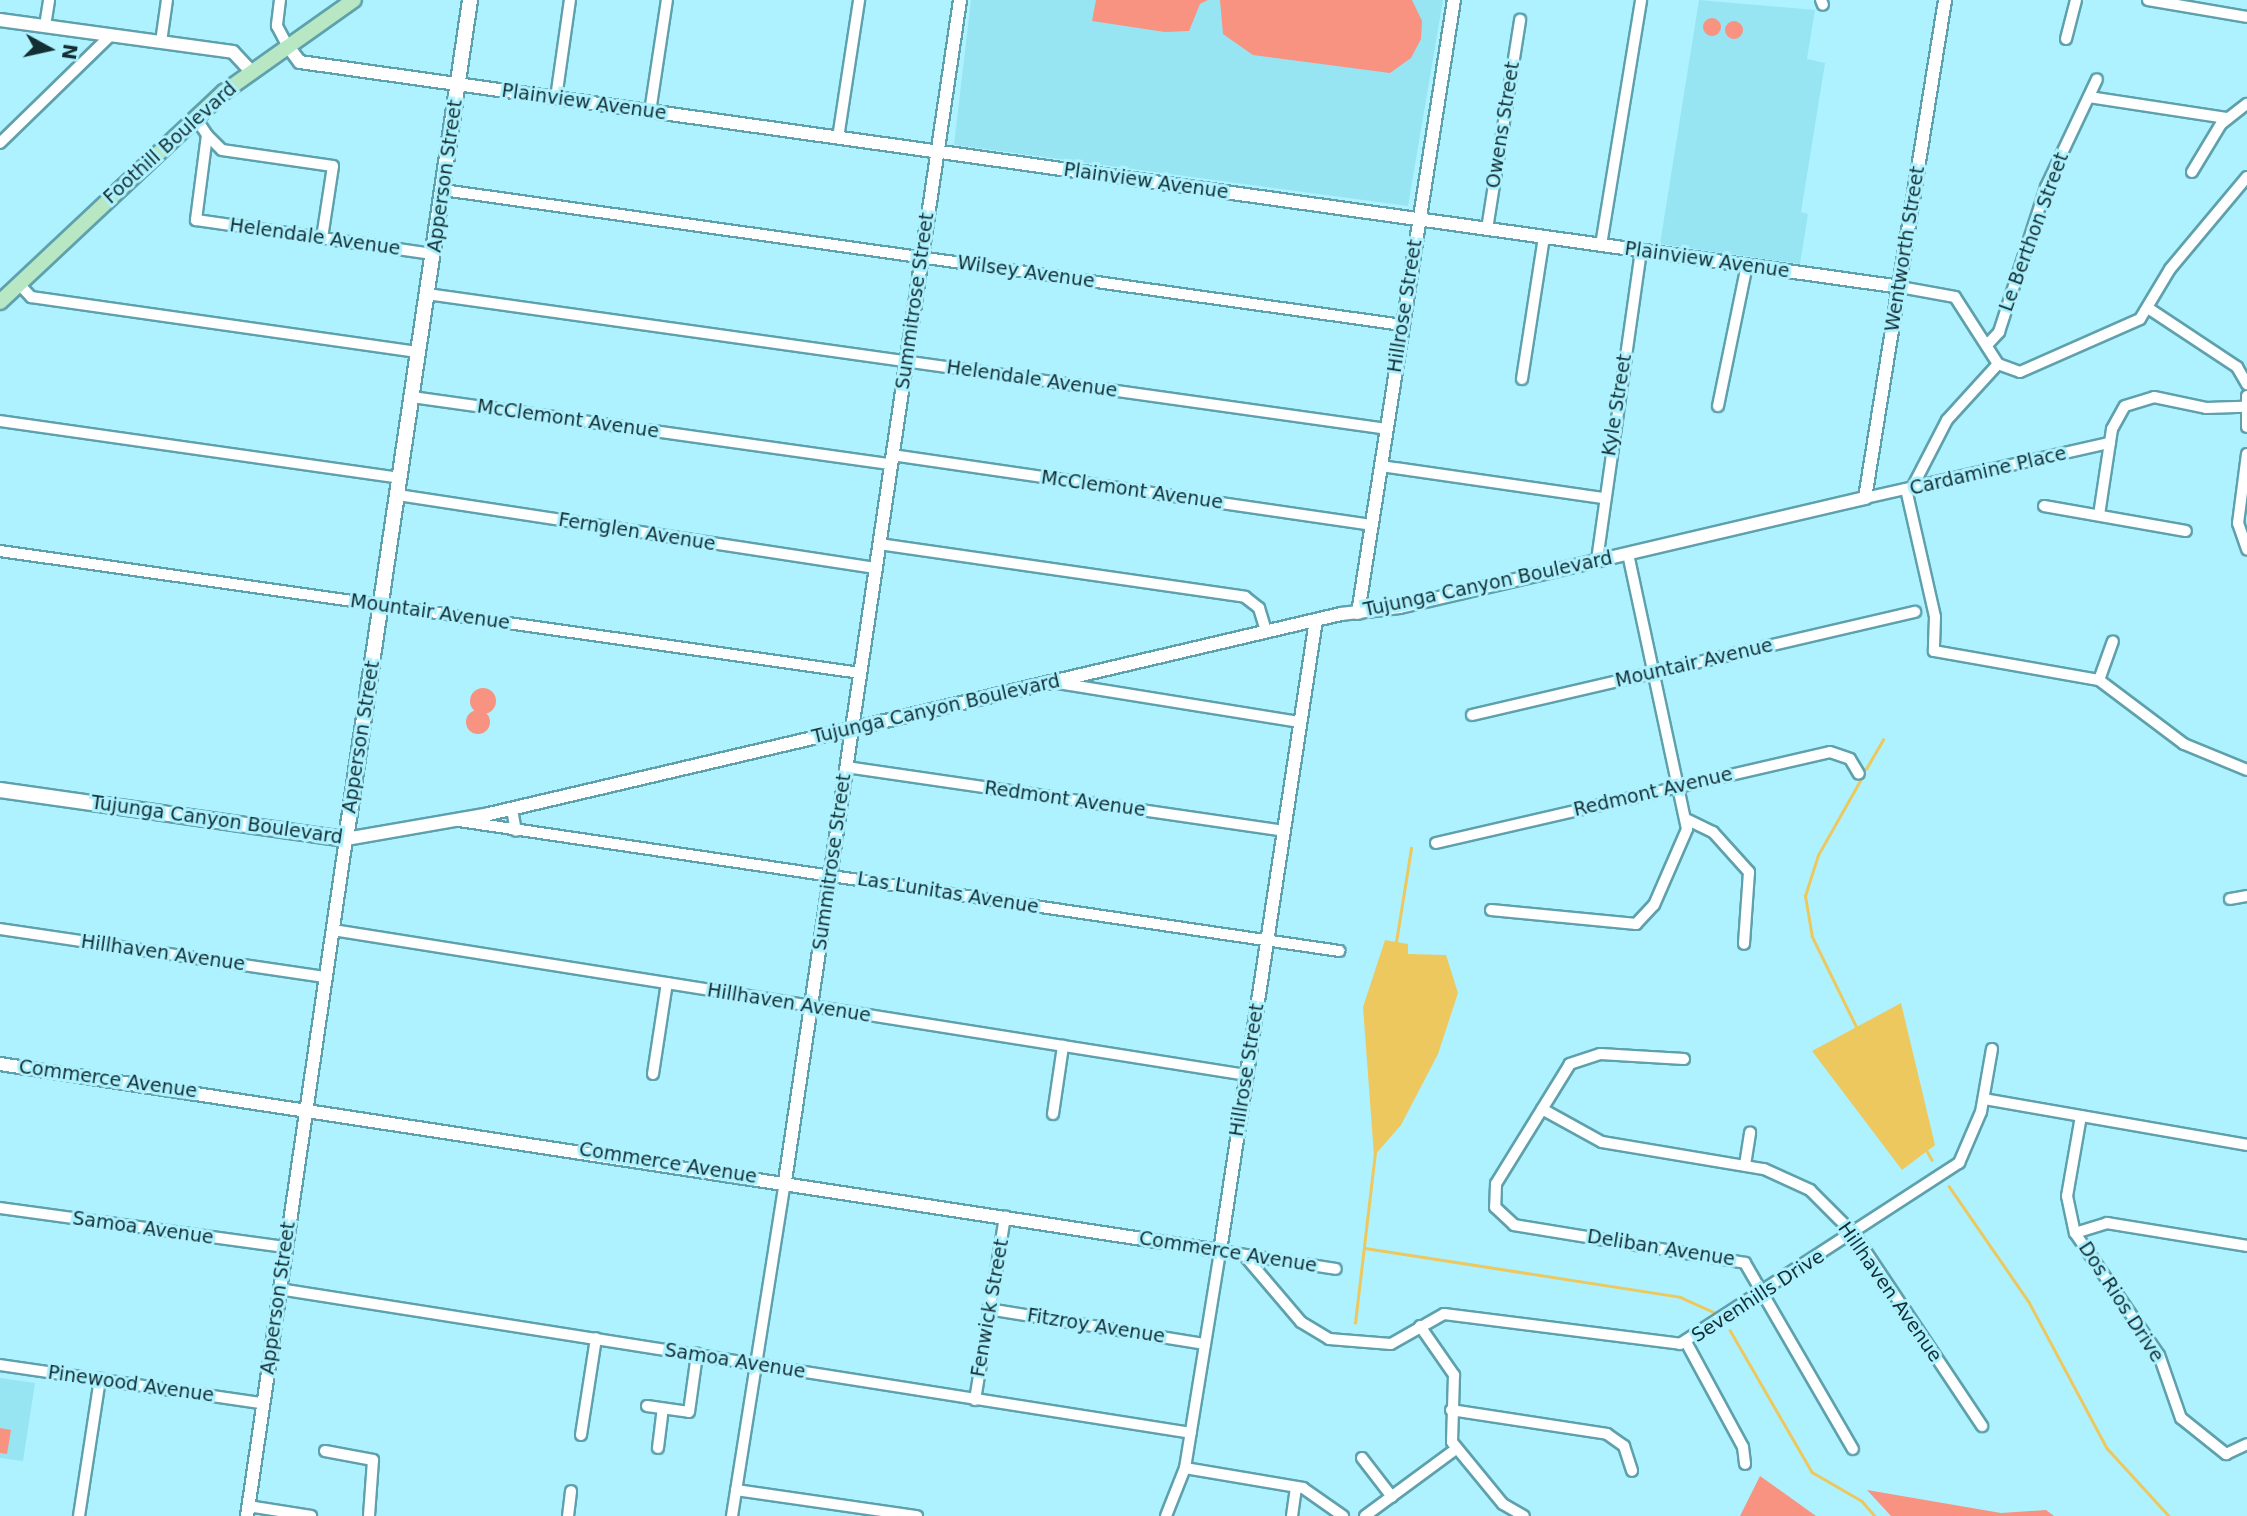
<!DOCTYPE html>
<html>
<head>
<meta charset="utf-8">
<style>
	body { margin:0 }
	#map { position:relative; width:2247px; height:1516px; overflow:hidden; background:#aef2ff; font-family:"DejaVu Sans",sans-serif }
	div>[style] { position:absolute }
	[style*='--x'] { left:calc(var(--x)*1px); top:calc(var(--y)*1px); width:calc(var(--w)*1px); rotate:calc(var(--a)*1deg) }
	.built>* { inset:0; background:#97e4f3 }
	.green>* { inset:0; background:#f89281 }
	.round { border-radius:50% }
	.water>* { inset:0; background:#ecc85f }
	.stream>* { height:2.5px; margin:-1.25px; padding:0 1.25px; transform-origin:1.25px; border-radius:1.25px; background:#ecc85f }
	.roads { filter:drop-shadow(2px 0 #5ea1ad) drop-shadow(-2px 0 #5ea1ad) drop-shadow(0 2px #5ea1ad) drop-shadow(0 -2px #5ea1ad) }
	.minor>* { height:10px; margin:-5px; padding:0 5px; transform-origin:5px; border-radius:5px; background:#fff }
	.tertiary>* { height:12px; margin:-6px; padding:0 6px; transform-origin:6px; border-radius:6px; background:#fff }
	.secondary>* { height:14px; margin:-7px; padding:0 7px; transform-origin:7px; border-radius:7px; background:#fff }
	.primary>* { height:14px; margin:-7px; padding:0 7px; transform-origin:7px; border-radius:7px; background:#b8e7c3 }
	span { translate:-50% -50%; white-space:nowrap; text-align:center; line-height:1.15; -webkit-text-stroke:6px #aef2ff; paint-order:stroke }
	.street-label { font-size:19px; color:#132f34 }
	.north { position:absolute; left:14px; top:14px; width:70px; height:70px; -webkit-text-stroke:5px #aef2ff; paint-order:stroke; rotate:98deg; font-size:19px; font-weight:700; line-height:28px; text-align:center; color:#132f34 }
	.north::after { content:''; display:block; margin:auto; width:24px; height:32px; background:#132f34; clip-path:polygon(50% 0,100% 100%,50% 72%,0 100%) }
</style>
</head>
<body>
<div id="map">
	<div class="built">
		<div style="clip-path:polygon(971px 0,1443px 0,1408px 206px,954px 145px)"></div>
		<div style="clip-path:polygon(1699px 0,1815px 10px,1807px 59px,1825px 63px,1801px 212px,1808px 214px,1800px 264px,1660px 244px)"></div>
		<div style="clip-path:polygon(0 1378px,35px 1383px,23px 1461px,0 1458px)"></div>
	</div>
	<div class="green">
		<div style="clip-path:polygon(1096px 0,1208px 0,1200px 4px,1189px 31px,1165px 32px,1092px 21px)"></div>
		<div style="clip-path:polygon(1220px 0,1412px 0,1422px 21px,1421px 39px,1411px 58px,1390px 73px,1253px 55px,1223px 34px)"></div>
		<div class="round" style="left:1703px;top:18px;width:18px;height:18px"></div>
		<div class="round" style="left:1725px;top:21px;width:18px;height:18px"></div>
		<div class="round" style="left:470px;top:688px;width:26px;height:26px"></div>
		<div class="round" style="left:466px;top:710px;width:24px;height:24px"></div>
		<div style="clip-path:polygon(0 1428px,11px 1430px,7px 1454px,0 1453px)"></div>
		<div style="clip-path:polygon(1760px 1476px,1816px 1516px,1740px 1516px)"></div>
		<div style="clip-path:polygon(1867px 1490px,2001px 1513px,2046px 1510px,2054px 1516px,1891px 1516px)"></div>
	</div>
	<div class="water">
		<div style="clip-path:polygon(1385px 940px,1408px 944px,1408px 954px,1446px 955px,1458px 993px,1438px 1054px,1401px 1125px,1374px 1156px,1363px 1007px)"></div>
		<div style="clip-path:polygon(1901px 1003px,1935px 1145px,1902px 1170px,1812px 1051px)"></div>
	</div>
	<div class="stream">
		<div style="--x:1866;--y:769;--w:34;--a:-60"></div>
		<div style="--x:1396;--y:942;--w:95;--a:-80.9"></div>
		<div style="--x:1858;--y:1031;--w:105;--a:-116.1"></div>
		<div style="--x:1812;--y:937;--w:42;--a:-99.7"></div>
		<div style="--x:1805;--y:896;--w:43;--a:-72.4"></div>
		<div style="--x:1818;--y:855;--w:87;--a:-60.5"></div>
		<div style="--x:1927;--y:1151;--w:10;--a:61"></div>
		<div style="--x:1949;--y:1186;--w:141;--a:55.4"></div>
		<div style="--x:2029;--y:1302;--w:166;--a:61.9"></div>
		<div style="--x:2107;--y:1448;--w:92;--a:47.6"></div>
		<div style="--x:1365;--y:1248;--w:319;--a:8.8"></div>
		<div style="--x:1680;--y:1297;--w:39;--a:24"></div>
		<div style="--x:1355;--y:1323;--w:170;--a:-83.3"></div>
		<div style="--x:1730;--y:1330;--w:164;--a:60"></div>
		<div style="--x:1812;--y:1472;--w:58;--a:30.1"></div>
		<div style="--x:1862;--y:1501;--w:20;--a:49"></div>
	</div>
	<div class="roads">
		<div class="minor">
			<div style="--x:280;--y:0;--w:26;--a:97"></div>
			<div style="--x:277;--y:26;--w:21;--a:62"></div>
			<div style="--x:1821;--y:0;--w:5;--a:68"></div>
			<div style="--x:2148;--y:0;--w:100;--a:9.7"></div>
			<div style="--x:45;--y:26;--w:26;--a:-81"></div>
			<div style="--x:2066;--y:39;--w:40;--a:-75.6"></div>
			<div style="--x:161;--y:42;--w:42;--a:-81.9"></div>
			<div style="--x:2089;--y:97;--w:139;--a:8.7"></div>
			<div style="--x:556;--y:98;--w:99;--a:-81.9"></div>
			<div style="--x:650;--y:112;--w:113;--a:-81.4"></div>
			<div style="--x:195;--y:117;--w:22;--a:56"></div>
			<div style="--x:207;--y:135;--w:86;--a:97.4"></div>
			<div style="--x:196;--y:220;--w:239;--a:8.2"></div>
			<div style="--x:207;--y:135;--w:21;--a:45"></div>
			<div style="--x:222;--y:150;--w:112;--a:8.2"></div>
			<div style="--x:333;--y:166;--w:73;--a:98.7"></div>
			<div style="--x:838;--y:138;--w:140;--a:-81.3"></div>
			<div style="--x:0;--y:143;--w:155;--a:-44.2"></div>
			<div style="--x:2192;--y:172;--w:56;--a:-58.9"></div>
			<div style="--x:2221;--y:124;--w:33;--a:-38"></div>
			<div style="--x:443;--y:190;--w:968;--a:8.01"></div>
			<div style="--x:1487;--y:229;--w:212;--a:-81"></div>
			<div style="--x:1601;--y:245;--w:248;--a:-80.7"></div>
			<div style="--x:19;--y:284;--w:18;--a:47"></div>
			<div style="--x:31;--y:297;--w:392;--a:8.1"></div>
			<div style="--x:1900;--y:287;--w:56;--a:10.3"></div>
			<div style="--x:1955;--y:297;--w:80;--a:57.3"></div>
			<div style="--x:1998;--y:364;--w:23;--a:20"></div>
			<div style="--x:2020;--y:372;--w:131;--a:-23.8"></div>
			<div style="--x:2140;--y:319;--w:58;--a:-59"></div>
			<div style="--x:2170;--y:269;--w:120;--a:-50.1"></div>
			<div style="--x:427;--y:294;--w:969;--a:8"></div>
			<div style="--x:2148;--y:308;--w:107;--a:33.5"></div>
			<div style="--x:2237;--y:367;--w:20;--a:60"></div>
			<div style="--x:1987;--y:345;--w:18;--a:-47"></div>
			<div style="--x:1999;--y:332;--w:152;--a:-72"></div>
			<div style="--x:2046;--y:187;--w:119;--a:-64.7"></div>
			<div style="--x:1522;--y:379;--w:144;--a:-81.2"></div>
			<div style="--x:2247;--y:396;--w:31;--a:90"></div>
			<div style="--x:412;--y:397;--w:484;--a:8"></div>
			<div style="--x:1718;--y:406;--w:144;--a:-78.4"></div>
			<div style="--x:0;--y:421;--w:404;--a:8.1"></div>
			<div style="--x:2247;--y:454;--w:70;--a:97.4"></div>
			<div style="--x:2238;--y:523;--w:28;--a:71"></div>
			<div style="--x:892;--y:455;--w:486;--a:8.3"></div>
			<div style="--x:1381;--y:466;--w:224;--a:8.2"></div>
			<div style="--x:1914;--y:484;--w:72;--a:-62.7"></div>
			<div style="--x:1947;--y:420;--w:76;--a:-47.7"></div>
			<div style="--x:1906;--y:489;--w:131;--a:77.2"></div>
			<div style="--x:1935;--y:617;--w:34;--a:92"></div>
			<div style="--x:1934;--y:651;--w:168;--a:10"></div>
			<div style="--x:2099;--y:680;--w:106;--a:37"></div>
			<div style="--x:2184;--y:744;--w:68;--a:22.4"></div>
			<div style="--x:398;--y:495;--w:483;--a:8.7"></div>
			<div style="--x:1865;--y:498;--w:251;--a:-12.7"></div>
			<div style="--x:2044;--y:506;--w:144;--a:10"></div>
			<div style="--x:2099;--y:515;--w:87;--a:-81.4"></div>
			<div style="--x:2112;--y:429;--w:26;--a:-61"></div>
			<div style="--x:2125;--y:406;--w:30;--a:-17"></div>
			<div style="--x:2154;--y:397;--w:53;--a:11.9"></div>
			<div style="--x:2206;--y:408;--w:38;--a:-2"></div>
			<div style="--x:879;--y:544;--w:370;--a:8.2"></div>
			<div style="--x:1245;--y:597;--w:18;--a:38"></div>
			<div style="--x:1259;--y:608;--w:24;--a:73"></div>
			<div style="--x:0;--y:551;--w:869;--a:8.07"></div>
			<div style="--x:1597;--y:560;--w:312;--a:-81.9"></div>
			<div style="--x:2099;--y:680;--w:41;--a:-70.3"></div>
			<div style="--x:1052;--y:682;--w:251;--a:9.2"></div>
			<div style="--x:1472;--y:715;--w:455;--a:-13.1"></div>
			<div style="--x:846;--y:767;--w:443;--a:8.3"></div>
			<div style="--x:512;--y:809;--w:22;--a:80"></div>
			<div style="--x:1688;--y:820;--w:28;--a:26"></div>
			<div style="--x:1713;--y:832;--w:54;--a:48"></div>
			<div style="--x:1749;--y:872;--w:72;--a:94"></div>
			<div style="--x:459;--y:821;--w:890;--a:8.4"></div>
			<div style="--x:1436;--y:843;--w:404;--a:-13"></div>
			<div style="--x:1830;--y:752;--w:21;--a:19"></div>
			<div style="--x:1850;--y:759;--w:17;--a:59"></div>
			<div style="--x:2230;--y:899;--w:17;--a:-10"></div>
			<div style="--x:1491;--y:910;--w:146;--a:5.5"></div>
			<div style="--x:1636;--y:924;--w:26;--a:-47"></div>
			<div style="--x:1654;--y:905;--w:83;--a:-66.5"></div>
			<div style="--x:1687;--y:829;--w:282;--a:-102.1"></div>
			<div style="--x:0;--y:929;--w:330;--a:8.4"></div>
			<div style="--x:333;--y:930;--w:924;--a:9.02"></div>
			<div style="--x:1684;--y:1059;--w:84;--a:-176.6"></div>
			<div style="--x:1600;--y:1054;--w:32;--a:162"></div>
			<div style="--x:1570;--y:1064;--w:141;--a:121.7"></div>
			<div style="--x:1496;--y:1184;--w:23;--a:92"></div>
			<div style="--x:1495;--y:1207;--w:26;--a:43"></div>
			<div style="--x:1514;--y:1225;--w:234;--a:9.3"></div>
			<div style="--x:1745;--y:1263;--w:215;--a:59.9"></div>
			<div style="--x:653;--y:1074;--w:92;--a:-81.3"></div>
			<div style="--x:1984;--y:1099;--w:267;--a:9.9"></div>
			<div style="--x:1542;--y:1109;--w:68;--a:28.8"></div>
			<div style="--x:1602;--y:1142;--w:164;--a:9.5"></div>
			<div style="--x:1764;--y:1169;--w:51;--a:24.5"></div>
			<div style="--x:1810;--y:1190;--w:62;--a:45"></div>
			<div style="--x:1854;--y:1234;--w:231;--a:56.3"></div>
			<div style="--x:1053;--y:1114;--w:69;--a:-81.6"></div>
			<div style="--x:2081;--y:1116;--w:81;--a:99.9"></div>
			<div style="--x:2067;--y:1196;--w:38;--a:78"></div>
			<div style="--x:2075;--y:1233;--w:148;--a:55.5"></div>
			<div style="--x:2159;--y:1355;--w:67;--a:70.8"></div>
			<div style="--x:2181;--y:1418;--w:58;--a:38.7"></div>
			<div style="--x:2226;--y:1454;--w:23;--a:-25"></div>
			<div style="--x:1745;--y:1165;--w:33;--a:-81"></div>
			<div style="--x:0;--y:1208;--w:288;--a:7.8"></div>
			<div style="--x:2075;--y:1233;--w:34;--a:-17"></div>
			<div style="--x:2107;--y:1223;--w:142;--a:9.3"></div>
			<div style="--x:1244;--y:1255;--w:88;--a:49.6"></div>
			<div style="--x:1301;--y:1322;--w:33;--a:31"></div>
			<div style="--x:1329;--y:1339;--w:62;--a:4.6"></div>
			<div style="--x:1391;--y:1344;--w:61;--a:-29.5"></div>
			<div style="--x:1444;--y:1314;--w:238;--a:7.2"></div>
			<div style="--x:1680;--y:1344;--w:333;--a:-33"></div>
			<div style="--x:1959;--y:1163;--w:56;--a:-66.7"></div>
			<div style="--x:1981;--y:1112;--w:64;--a:-80.1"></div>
			<div style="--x:279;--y:1289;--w:923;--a:8.97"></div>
			<div style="--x:988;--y:1309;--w:220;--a:9.2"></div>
			<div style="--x:1420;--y:1326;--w:60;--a:55.2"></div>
			<div style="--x:1454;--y:1375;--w:67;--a:91.7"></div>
			<div style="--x:1452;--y:1442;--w:80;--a:50.6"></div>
			<div style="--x:1503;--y:1504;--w:24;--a:30"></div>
			<div style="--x:1686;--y:1342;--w:119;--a:61.5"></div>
			<div style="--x:1743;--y:1447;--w:17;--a:83"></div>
			<div style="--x:0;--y:1365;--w:265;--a:8.3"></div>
			<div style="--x:975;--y:1400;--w:186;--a:-80.7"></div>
			<div style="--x:647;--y:1406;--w:42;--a:8.1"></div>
			<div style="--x:689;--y:1412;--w:59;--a:-82.1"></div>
			<div style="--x:1451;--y:1410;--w:158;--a:8.7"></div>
			<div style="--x:1607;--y:1434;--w:21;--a:35"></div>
			<div style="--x:1624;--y:1446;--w:26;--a:72"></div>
			<div style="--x:581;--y:1435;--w:98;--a:-81.2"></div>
			<div style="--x:658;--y:1448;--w:39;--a:-83"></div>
			<div style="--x:325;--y:1451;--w:49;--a:10.6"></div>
			<div style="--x:373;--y:1460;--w:56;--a:94.1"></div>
			<div style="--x:1362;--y:1458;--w:49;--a:52.4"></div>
			<div style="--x:1185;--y:1468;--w:120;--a:9.6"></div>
			<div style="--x:1303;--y:1488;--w:49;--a:35"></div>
			<div style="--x:736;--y:1490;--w:183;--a:8.2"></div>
			<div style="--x:248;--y:1506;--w:64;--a:9"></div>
			<div style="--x:79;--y:1516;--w:139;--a:-81.3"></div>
			<div style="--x:568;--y:1516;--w:25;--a:-83"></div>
			<div style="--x:732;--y:1516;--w:339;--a:-81"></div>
			<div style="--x:1166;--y:1516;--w:52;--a:-68.4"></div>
			<div style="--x:1185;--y:1468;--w:220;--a:-80.8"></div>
			<div style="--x:1220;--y:1251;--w:117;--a:8.8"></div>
			<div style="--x:1292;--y:1516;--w:29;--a:-82"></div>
			<div style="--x:1365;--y:1516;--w:113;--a:-36.4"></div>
		</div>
		<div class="tertiary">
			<div style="--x:0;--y:20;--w:235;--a:7.8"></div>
			<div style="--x:233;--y:52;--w:26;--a:47"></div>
			<div style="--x:287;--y:45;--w:21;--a:53"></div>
			<div style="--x:300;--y:62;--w:1616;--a:8"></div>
			<div style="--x:1358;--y:613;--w:620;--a:-81.1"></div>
			<div style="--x:0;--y:1064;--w:1234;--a:8.71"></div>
			<div style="--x:1220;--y:1251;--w:638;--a:-81.35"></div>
			<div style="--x:785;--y:1181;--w:1194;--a:-81.57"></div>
			<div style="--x:247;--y:1516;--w:684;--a:-81.68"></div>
			<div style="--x:346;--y:839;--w:145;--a:-9.9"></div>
			<div style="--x:489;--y:814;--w:875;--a:-13.21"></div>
			<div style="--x:1341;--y:614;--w:59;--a:-6.8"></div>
			<div style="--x:1400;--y:607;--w:478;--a:-13.2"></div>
			<div style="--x:1865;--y:498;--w:504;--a:-80.87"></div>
		</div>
		<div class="secondary">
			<div style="--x:0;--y:790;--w:349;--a:8.1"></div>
			<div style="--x:346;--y:839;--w:848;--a:-81.59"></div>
		</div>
		<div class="primary">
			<div style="--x:0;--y:302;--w:307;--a:-43.2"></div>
			<div style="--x:224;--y:92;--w:159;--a:-35.3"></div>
		</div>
	</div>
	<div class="street-label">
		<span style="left:584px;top:102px;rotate:8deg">Plainview Avenue</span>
		<span style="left:1503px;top:125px;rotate:-81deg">Owens Street</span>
		<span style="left:170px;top:143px;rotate:-42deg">Foothill Boulevard</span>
		<span style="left:445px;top:176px;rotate:-82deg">Apperson Street</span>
		<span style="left:1146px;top:181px;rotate:8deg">Plainview Avenue</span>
		<span style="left:2034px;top:232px;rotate:-70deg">Le Berthon Street</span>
		<span style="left:315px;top:237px;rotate:8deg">Helendale Avenue</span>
		<span style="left:1905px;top:249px;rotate:-81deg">Wentworth Street</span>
		<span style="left:1707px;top:260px;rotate:8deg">Plainview Avenue</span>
		<span style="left:1026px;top:272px;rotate:8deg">Wilsey Avenue</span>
		<span style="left:915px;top:301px;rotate:-82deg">Summitrose Street</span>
		<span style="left:1405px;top:306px;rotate:-81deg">Hillrose Street</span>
		<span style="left:1032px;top:379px;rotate:8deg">Helendale Avenue</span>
		<span style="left:1617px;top:405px;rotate:-81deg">Kyle Street</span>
		<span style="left:568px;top:419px;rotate:8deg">McClemont Avenue</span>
		<span style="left:1988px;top:471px;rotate:-13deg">Cardamine Place</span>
		<span style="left:1132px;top:490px;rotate:8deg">McClemont Avenue</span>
		<span style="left:637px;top:532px;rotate:9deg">Fernglen Avenue</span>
		<span style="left:1488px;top:584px;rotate:-12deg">Tujunga Canyon Boulevard</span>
		<span style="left:430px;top:612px;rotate:8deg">Mountair Avenue</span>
		<span style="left:1694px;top:663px;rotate:-13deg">Mountair Avenue</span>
		<span style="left:936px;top:709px;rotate:-13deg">Tujunga Canyon Boulevard</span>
		<span style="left:361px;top:737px;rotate:-81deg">Apperson Street</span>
		<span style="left:1653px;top:792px;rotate:-13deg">Redmont Avenue</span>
		<span style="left:1065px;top:799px;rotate:8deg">Redmont Avenue</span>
		<span style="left:217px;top:820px;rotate:8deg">Tujunga Canyon Boulevard</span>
		<span style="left:832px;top:862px;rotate:-82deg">Summitrose Street</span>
		<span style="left:948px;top:893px;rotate:9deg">Las Lunitas Avenue</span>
		<span style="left:163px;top:953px;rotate:8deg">Hillhaven Avenue</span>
		<span style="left:789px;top:1003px;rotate:9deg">Hillhaven Avenue</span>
		<span style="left:1247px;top:1070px;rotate:-81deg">Hillrose Street</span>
		<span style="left:108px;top:1079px;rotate:8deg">Commerce Avenue</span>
		<span style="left:668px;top:1163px;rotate:9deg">Commerce Avenue</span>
		<span style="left:143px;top:1228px;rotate:8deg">Samoa Avenue</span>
		<span style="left:1661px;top:1248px;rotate:9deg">Deliban Avenue</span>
		<span style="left:1228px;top:1252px;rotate:9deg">Commerce Avenue</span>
		<span style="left:1890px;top:1292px;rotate:55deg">Hillhaven Avenue</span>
		<span style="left:1758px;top:1296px;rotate:-33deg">Sevenhills Drive</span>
		<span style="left:278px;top:1298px;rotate:-82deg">Apperson Street</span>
		<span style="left:2121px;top:1302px;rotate:57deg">Dos Rios Drive</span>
		<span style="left:990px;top:1308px;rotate:-80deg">Fenwick Street</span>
		<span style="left:1096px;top:1326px;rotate:9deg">Fitzroy Avenue</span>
		<span style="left:735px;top:1361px;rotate:9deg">Samoa Avenue</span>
		<span style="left:131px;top:1384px;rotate:8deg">Pinewood Avenue</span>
	</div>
	<div class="north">N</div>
</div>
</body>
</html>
